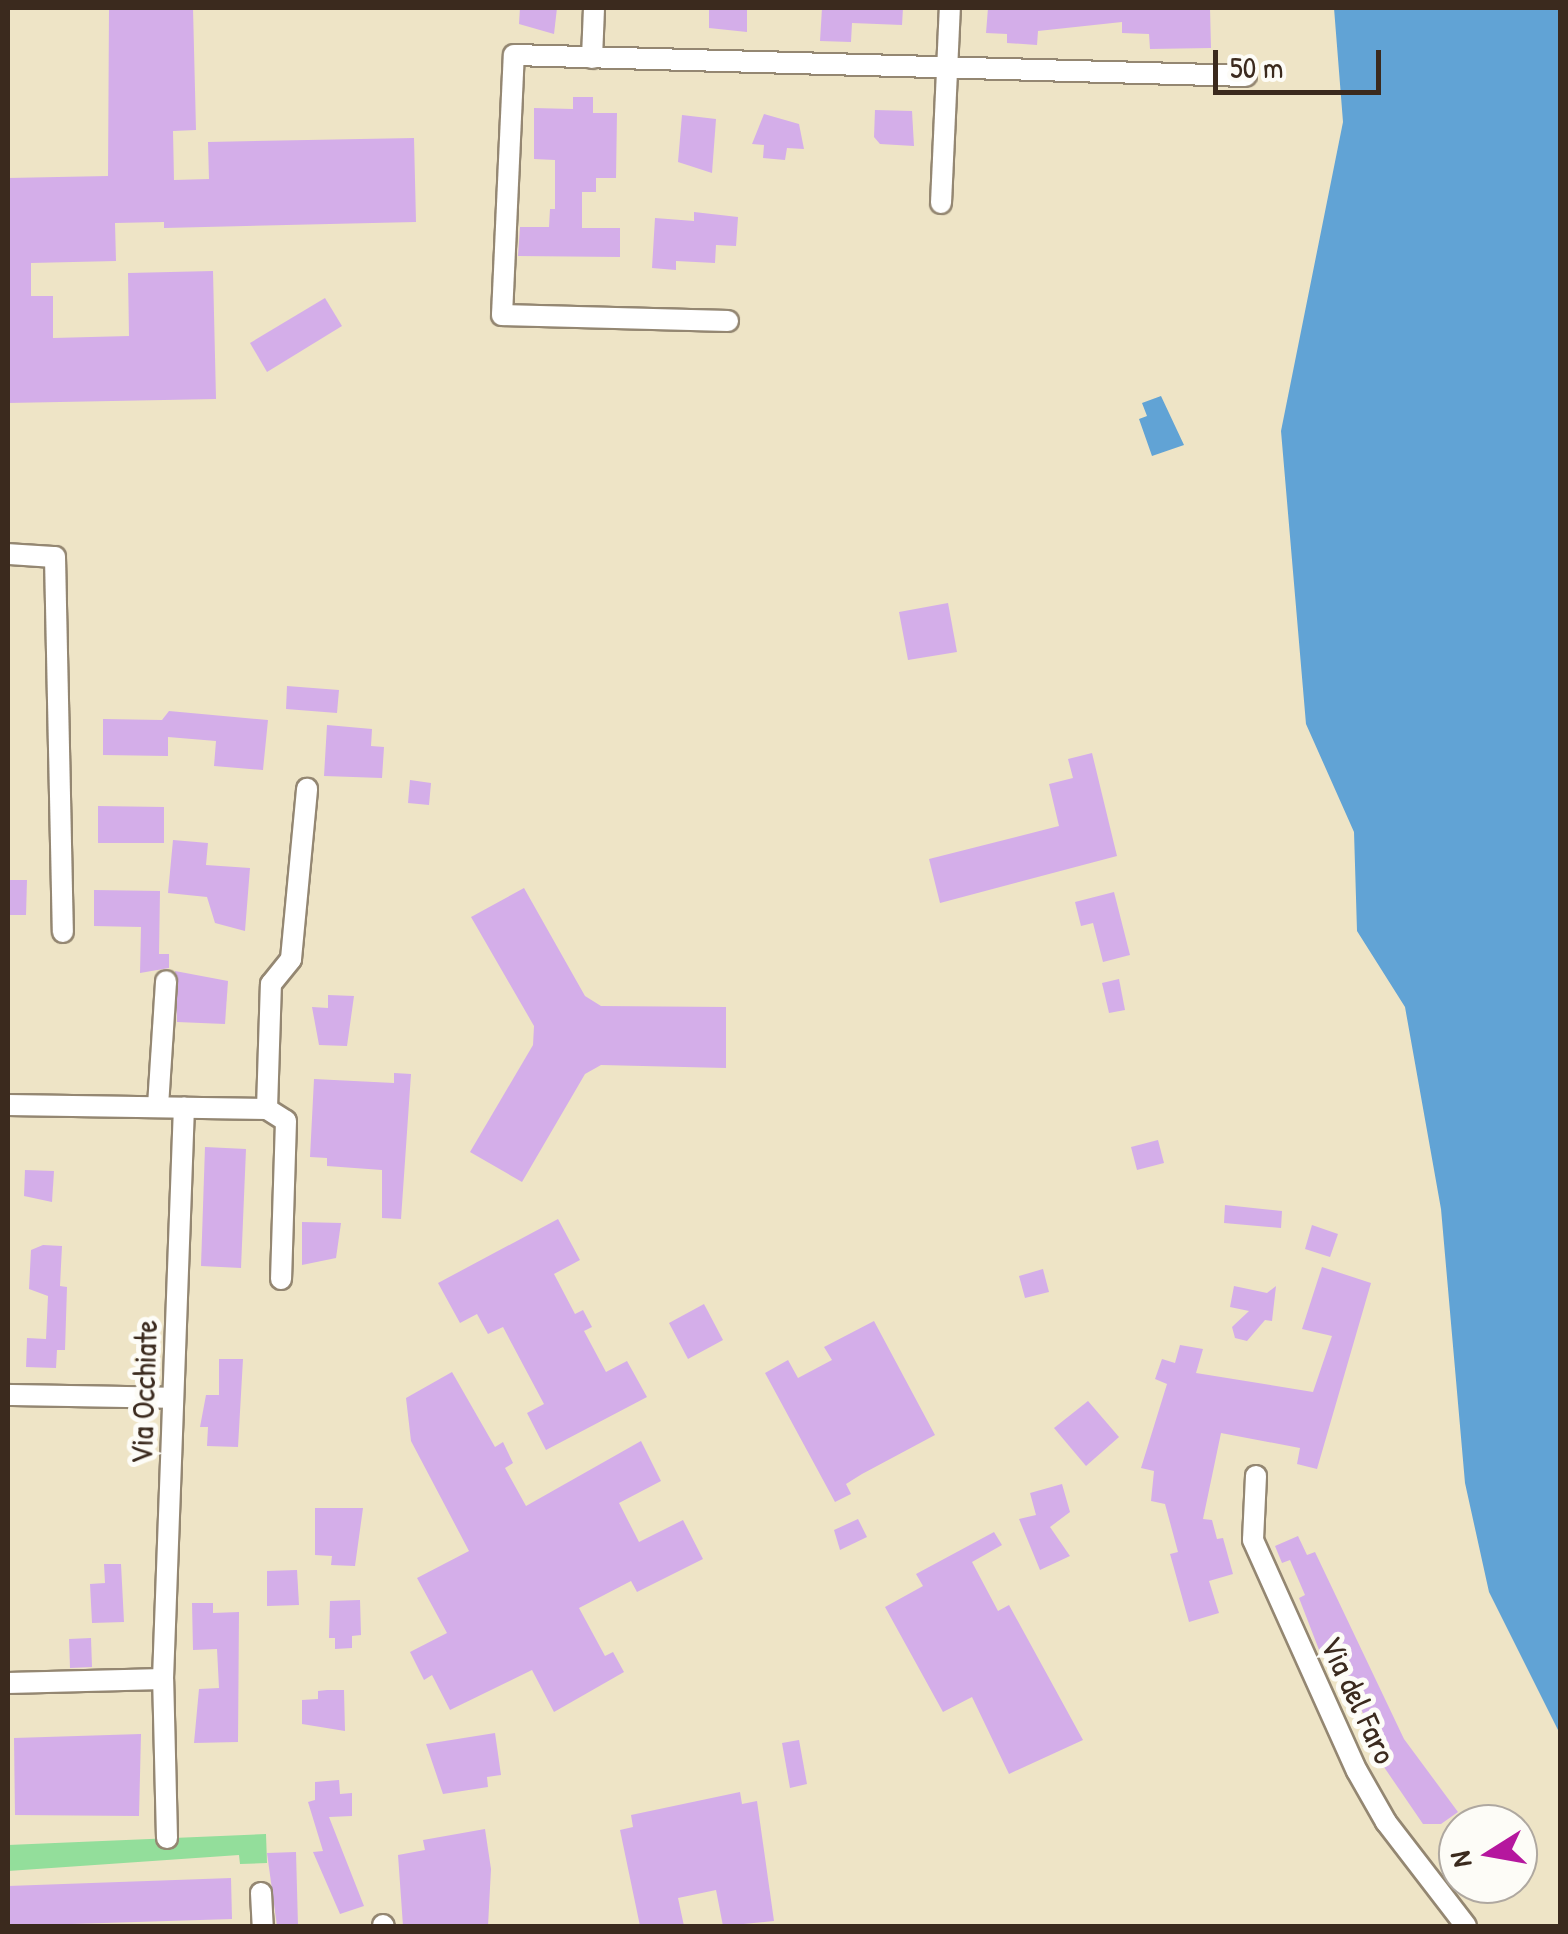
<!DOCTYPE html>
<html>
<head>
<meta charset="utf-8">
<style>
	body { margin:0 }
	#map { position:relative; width:1568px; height:1934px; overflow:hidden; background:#eee4c6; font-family:"Patrick Hand",sans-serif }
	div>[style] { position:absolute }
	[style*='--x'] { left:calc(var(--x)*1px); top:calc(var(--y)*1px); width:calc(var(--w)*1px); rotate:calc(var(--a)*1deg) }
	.green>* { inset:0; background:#93de9b }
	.water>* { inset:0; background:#61a3d5 }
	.building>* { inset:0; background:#d4aee9 }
	.roads { filter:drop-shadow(2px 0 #948772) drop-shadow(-2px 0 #948772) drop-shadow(0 2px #948772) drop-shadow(0 -2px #948772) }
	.street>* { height:20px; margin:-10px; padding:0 10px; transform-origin:10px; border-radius:10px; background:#fff }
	span { translate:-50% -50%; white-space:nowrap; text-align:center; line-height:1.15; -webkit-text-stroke:10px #fdfcf7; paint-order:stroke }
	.street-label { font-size:32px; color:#3b2a1e }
	.frame { position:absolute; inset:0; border:10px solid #3b2a1e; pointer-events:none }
	.north { position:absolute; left:1438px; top:1804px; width:100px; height:100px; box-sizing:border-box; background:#fdfcf7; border:2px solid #afa8a0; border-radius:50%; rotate:259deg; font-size:28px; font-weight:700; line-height:40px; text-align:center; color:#3b2a1e }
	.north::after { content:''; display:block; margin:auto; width:35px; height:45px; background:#b5179e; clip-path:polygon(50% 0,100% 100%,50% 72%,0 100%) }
	.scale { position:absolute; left:1213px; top:50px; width:168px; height:45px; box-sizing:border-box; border:5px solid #3b2a1e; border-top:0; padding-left:12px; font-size:30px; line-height:35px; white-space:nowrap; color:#3b2a1e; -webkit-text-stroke:8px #fdfcf7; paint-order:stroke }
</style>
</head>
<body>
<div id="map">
	<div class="green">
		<div style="clip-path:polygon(266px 1834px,267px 1863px,240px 1864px,239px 1855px,8px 1871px,8px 1845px)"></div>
	</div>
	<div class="water">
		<div style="clip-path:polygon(1334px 8px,1560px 8px,1560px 1734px,1489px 1592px,1465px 1483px,1441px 1209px,1405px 1007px,1357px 931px,1354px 832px,1306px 724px,1281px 431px,1343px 122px)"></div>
		<div style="clip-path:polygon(1161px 396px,1184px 445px,1152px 456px,1139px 419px,1147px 416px,1142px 403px)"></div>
	</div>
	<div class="building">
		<div style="clip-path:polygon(109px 8px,193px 8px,196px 130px,173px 131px,174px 180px,209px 179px,208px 142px,414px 138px,416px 222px,164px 228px,164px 222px,115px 223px,116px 261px,31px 263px,31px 296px,53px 296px,53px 338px,129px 336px,128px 273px,213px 271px,216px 399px,8px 403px,8px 178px,108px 176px)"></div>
		<div style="clip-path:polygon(520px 8px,557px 8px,554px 34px,519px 24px)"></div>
		<div style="clip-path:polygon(709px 8px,747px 8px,747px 32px,709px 28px)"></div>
		<div style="clip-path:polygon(822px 8px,903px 8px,902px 25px,852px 23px,851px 42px,820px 41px)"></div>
		<div style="clip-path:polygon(988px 8px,1210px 8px,1211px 48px,1150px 49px,1149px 34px,1122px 33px,1122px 22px,1038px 31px,1037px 45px,1007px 43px,1007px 34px,986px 33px)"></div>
		<div style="clip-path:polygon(573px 97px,593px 97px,593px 113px,617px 113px,616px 178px,596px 178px,596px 192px,582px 192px,582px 228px,620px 228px,620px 257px,518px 256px,520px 227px,549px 227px,550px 209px,555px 209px,555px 160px,534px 159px,534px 108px,573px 109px)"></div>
		<div style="clip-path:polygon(875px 110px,912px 111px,914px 146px,880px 144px,874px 137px)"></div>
		<div style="clip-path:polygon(764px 114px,799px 124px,804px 149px,787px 148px,785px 160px,763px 158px,764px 145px,752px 144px)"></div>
		<div style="clip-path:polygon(682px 115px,716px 119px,712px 173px,678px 162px)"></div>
		<div style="clip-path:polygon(694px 212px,738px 217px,736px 246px,716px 245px,715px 263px,676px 261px,676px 270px,652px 268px,655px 218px,694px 221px)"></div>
		<div style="clip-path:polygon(325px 298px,342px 326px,267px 372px,250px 343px)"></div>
		<div style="clip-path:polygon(948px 603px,957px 652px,908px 660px,899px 612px)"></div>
		<div style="clip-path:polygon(287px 686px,339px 690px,337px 713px,286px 709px)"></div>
		<div style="clip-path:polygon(169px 711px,268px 720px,263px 770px,214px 766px,216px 741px,168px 737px,168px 756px,103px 755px,103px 719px,162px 720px)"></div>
		<div style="clip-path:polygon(327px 725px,372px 729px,371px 746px,384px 747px,382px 778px,324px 776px)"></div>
		<div style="clip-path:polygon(1092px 753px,1117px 856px,940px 903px,929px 859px,1059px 826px,1049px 784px,1073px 778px,1068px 759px)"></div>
		<div style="clip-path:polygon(410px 780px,431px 783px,429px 805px,408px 803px)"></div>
		<div style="clip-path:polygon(98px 806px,164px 807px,164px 843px,98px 843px)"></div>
		<div style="clip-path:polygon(173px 840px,208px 843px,206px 865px,250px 868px,245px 931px,215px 923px,207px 897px,168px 893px)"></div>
		<div style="clip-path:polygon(8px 880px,27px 880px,26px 915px,8px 915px)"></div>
		<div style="clip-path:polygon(524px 888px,585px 996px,601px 1006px,726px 1007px,726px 1068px,601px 1065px,585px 1074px,522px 1182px,470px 1152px,533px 1045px,534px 1026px,471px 917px)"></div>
		<div style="clip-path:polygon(94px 890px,160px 891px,159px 954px,169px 954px,169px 968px,140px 973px,141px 927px,94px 926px)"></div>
		<div style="clip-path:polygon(1114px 892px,1130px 955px,1103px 962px,1093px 923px,1081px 926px,1075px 902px)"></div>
		<div style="clip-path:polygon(175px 971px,228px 981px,225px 1024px,177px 1022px)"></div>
		<div style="clip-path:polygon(1119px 979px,1125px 1010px,1109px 1013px,1102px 983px)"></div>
		<div style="clip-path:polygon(328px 995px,354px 996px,347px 1046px,319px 1045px,312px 1007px,328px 1008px)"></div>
		<div style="clip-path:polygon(394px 1073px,411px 1074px,401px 1219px,382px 1218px,382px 1170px,327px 1166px,327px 1158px,310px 1157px,314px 1079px,394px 1083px)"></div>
		<div style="clip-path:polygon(1158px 1140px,1164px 1163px,1137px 1170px,1131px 1147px)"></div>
		<div style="clip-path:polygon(205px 1147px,246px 1149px,241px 1268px,201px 1266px)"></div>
		<div style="clip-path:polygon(25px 1170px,54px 1171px,52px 1202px,24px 1196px)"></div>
		<div style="clip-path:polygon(1225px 1205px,1282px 1211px,1281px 1228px,1224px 1223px)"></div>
		<div style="clip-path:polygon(558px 1219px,580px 1260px,554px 1274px,575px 1314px,583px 1310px,592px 1327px,584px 1331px,606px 1372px,627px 1361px,647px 1397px,546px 1450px,527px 1413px,544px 1404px,503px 1327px,488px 1334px,477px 1314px,460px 1323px,438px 1283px)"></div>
		<div style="clip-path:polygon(302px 1222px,341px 1223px,336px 1258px,302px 1265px)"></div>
		<div style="clip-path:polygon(1312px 1225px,1338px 1234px,1330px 1257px,1305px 1249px)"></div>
		<div style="clip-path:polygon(43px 1245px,62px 1246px,60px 1286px,67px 1287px,65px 1350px,57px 1350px,56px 1368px,26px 1367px,27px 1338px,46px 1339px,48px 1296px,29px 1289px,31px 1250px)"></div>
		<div style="clip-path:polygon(1322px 1267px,1371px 1283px,1317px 1469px,1297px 1464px,1300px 1448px,1221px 1433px,1203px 1519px,1212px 1520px,1217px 1539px,1223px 1538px,1233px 1574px,1209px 1581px,1219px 1613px,1189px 1622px,1170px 1554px,1178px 1552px,1165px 1504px,1151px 1501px,1154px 1471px,1141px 1468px,1167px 1384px,1155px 1379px,1162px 1359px,1175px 1363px,1180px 1345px,1203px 1349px,1196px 1373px,1313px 1392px,1332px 1336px,1302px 1329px)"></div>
		<div style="clip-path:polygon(1043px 1269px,1049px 1292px,1025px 1298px,1019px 1276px)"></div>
		<div style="clip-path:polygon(1234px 1286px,1267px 1293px,1276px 1286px,1272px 1321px,1265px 1320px,1247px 1341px,1235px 1338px,1232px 1327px,1249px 1311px,1230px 1307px)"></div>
		<div style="clip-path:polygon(704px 1304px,723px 1340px,688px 1359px,669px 1323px)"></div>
		<div style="clip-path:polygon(874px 1321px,935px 1435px,862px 1474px,846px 1484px,851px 1494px,835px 1502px,765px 1373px,788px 1360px,798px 1378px,832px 1360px,824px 1347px)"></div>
		<div style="clip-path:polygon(219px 1359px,243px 1359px,238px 1447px,207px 1446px,208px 1427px,200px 1427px,206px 1395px,219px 1395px)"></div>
		<div style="clip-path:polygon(452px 1372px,495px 1447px,503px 1442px,513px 1463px,505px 1468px,526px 1506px,641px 1441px,661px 1481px,619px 1503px,639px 1542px,683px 1520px,703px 1559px,637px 1592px,631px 1581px,579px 1608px,605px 1656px,613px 1652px,624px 1672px,554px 1712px,532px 1670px,450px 1710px,432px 1675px,424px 1680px,410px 1652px,447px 1633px,417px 1578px,469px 1551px,411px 1441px,406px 1398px)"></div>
		<div style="clip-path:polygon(1088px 1401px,1119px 1437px,1086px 1466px,1054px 1428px)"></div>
		<div style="clip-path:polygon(1062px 1484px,1070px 1512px,1050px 1527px,1070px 1556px,1040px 1570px,1019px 1519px,1036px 1515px,1030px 1493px)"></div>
		<div style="clip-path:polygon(315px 1508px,363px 1508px,355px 1566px,331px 1565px,332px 1556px,315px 1555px)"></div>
		<div style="clip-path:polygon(858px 1519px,867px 1537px,840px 1550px,834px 1530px)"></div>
		<div style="clip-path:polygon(994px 1532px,1002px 1545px,972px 1562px,998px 1611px,1009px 1605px,1083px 1740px,1009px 1774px,972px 1697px,943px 1712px,885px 1607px,923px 1586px,916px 1574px)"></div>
		<div style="clip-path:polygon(1298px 1536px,1307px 1555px,1315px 1552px,1404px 1739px,1458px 1812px,1441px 1824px,1423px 1824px,1373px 1751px,1363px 1728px,1369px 1725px,1331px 1650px,1321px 1655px,1299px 1598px,1305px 1595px,1290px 1560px,1282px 1563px,1275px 1546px)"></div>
		<div style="clip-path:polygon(104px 1564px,121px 1564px,124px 1622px,92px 1623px,90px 1584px,105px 1583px)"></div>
		<div style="clip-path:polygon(297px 1570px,299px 1605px,267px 1606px,267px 1571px)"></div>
		<div style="clip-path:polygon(360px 1600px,361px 1635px,352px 1636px,352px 1648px,335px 1649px,335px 1638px,329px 1638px,330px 1601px)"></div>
		<div style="clip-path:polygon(192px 1603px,213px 1603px,213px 1613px,239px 1612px,238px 1742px,194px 1743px,199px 1689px,219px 1688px,217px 1649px,193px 1650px)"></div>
		<div style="clip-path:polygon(91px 1638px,92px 1667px,70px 1668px,69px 1639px)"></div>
		<div style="clip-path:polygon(327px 1690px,344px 1690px,345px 1731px,302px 1724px,302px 1700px,318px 1699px,318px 1691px)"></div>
		<div style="clip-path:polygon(495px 1733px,501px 1775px,487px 1777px,488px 1787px,443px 1794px,426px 1744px)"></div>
		<div style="clip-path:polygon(141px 1734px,139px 1816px,15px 1815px,14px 1738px)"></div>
		<div style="clip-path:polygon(799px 1740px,807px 1784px,790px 1788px,782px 1743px)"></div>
		<div style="clip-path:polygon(339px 1780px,340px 1794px,352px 1793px,352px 1816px,329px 1817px,364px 1906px,340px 1914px,313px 1852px,323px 1851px,308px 1802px,315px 1800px,315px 1782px)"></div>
		<div style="clip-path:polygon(740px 1792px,742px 1804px,757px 1801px,774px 1921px,723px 1926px,716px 1890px,678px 1898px,684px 1926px,640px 1926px,620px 1830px,633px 1827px,631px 1815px)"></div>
		<div style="clip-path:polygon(485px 1829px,491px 1869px,488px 1926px,403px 1926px,398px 1855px,425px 1850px,423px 1840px)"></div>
		<div style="clip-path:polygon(296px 1852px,298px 1926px,277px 1926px,267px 1853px)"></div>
		<div style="clip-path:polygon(231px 1878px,232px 1919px,8px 1926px,8px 1886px)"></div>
	</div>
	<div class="roads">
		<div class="street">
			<div style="--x:592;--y:58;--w:50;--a:-87.7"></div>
			<div style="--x:941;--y:203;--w:195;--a:-87.4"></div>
			<div style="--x:728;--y:321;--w:226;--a:-178.5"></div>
			<div style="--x:502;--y:315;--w:260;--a:-87.4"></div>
			<div style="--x:514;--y:55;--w:732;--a:1.64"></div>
			<div style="--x:8;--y:554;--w:47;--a:3.7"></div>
			<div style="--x:55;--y:557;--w:375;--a:88.8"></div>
			<div style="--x:8;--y:1105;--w:259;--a:0.9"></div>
			<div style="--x:267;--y:1109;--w:22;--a:32"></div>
			<div style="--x:286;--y:1121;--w:158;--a:91.8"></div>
			<div style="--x:158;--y:1106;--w:125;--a:-86.3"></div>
			<div style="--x:267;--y:1109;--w:125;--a:-88.2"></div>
			<div style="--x:271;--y:984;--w:32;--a:-51"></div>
			<div style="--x:291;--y:959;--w:171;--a:-84.6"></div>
			<div style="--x:8;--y:1395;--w:165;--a:1"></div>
			<div style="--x:1256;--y:1476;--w:64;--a:92.7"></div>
			<div style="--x:1253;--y:1540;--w:253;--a:65.8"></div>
			<div style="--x:1357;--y:1771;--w:59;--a:60.4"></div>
			<div style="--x:1386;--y:1822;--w:131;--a:52.4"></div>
			<div style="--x:8;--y:1683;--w:155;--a:-1.5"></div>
			<div style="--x:167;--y:1838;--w:159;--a:-91.4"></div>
			<div style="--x:163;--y:1679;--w:572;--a:-87.9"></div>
			<div style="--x:261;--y:1893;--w:33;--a:87"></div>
			<div style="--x:383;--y:1925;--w:1;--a:45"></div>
		</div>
	</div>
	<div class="street-label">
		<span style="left:144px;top:1392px;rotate:-88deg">Via Occhiate</span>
		<span style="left:1358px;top:1700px;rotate:65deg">Via del Faro</span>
	</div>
	<div class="frame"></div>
	<div class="north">N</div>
	<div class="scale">50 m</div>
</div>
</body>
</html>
